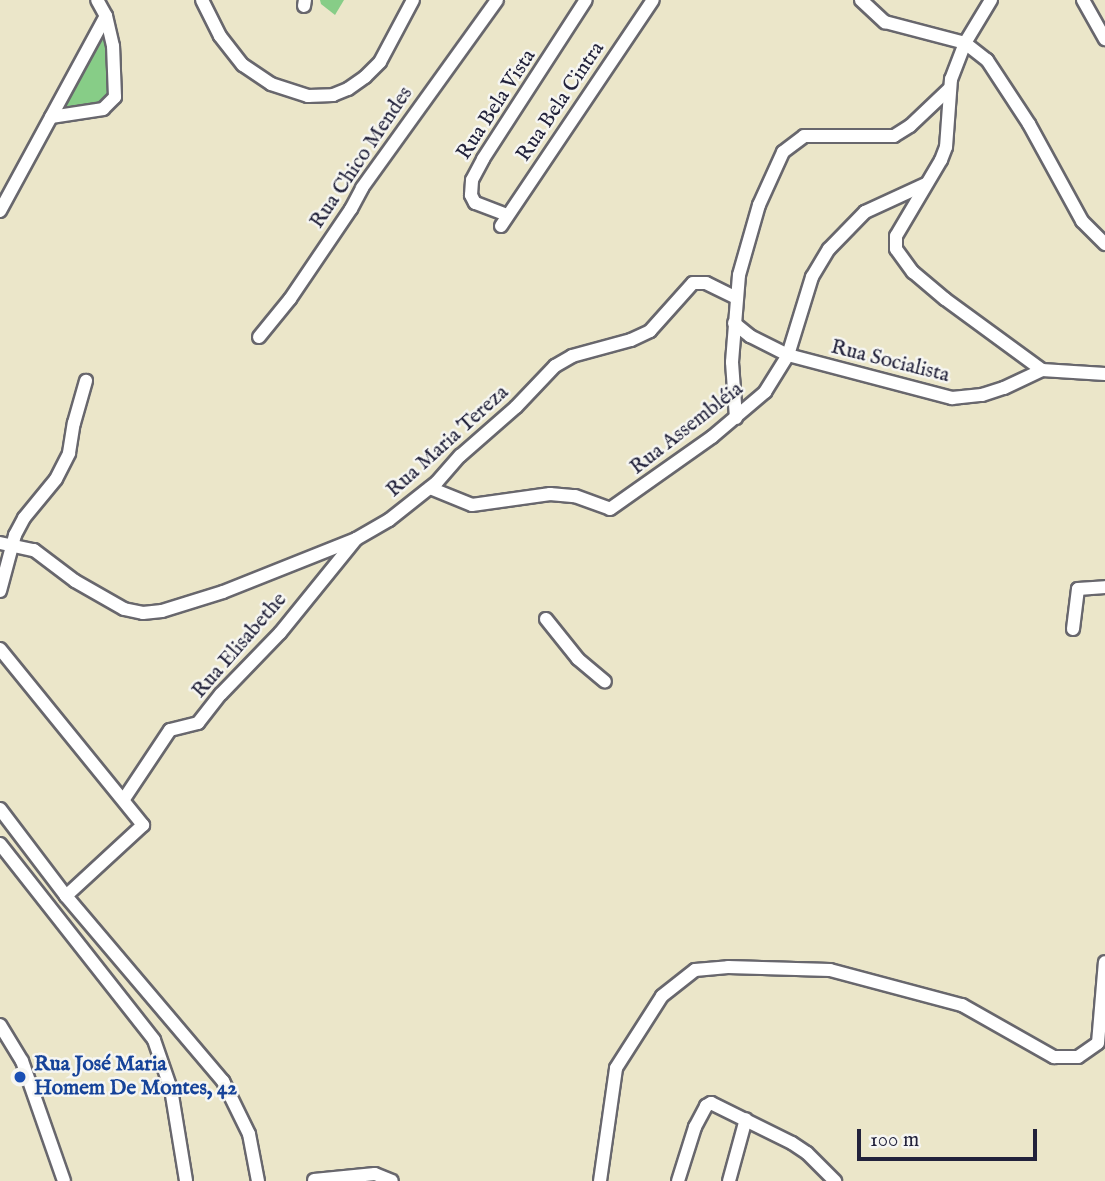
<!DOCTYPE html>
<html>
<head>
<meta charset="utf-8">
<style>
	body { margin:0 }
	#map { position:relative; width:1105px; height:1181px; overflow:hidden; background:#ebe6c9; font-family:"IM FELL English",serif }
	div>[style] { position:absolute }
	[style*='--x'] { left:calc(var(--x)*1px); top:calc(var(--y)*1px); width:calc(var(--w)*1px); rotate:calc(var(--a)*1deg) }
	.green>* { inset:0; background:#87cd87 }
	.roads { filter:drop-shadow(2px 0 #68676d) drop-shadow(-2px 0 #68676d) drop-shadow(0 2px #68676d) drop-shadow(0 -2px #68676d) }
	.minor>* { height:12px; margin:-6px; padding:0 6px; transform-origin:6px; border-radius:6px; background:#fff }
	.dots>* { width:19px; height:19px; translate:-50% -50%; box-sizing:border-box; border:4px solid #f6f6f2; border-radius:50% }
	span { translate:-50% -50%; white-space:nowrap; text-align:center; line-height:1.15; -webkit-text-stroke:5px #f6f6f2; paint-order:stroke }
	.street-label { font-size:21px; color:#22223b }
	.transit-label { font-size:21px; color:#164399; font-weight:700 }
	.left { translate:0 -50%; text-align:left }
	.scale { position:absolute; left:857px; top:1129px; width:180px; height:32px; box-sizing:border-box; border:4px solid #22223b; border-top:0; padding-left:9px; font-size:21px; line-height:24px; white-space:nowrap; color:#22223b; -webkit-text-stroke:5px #f6f6f2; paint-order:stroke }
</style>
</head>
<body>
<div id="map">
	<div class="green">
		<div style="clip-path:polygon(320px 0,344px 0,335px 15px,321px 4px)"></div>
		<div style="clip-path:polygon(100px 34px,107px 38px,109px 95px,95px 106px,57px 110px)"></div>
	</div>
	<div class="roads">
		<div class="minor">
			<div style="--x:202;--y:0;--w:40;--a:63.4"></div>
			<div style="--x:220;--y:36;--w:37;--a:52"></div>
			<div style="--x:243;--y:65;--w:34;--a:34"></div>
			<div style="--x:271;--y:84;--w:39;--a:18"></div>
			<div style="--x:308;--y:96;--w:25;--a:-2"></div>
			<div style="--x:333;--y:95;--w:16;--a:-22"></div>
			<div style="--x:348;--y:89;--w:21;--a:-35"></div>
			<div style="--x:365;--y:77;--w:21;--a:-45"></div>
			<div style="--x:380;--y:62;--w:70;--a:-62"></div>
			<div style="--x:861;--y:0;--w:33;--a:43"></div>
			<div style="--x:885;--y:22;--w:83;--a:14.7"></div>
			<div style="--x:965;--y:43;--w:28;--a:38"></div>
			<div style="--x:987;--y:60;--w:77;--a:56.7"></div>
			<div style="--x:1029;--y:124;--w:111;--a:61.3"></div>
			<div style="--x:1082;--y:221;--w:33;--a:45"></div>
			<div style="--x:991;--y:0;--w:50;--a:121.2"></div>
			<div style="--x:965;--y:43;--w:39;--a:111"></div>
			<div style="--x:951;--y:79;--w:68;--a:94.2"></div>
			<div style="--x:946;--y:147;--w:14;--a:111"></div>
			<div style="--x:941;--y:160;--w:88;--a:120.6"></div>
			<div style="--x:896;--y:236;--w:13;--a:90"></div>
			<div style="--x:896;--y:249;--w:29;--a:54"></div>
			<div style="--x:913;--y:272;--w:42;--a:40.2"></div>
			<div style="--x:945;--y:299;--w:120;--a:36.2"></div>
			<div style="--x:1083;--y:0;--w:45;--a:60.6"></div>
			<div style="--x:304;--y:6;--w:6;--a:-81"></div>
			<div style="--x:51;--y:117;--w:53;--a:-8.7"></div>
			<div style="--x:103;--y:109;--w:17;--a:-45"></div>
			<div style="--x:115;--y:97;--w:51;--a:-92.2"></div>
			<div style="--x:113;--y:46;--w:31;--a:-103"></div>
			<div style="--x:106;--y:16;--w:18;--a:-119"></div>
			<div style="--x:0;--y:211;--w:222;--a:-61.5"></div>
			<div style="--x:507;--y:215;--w:34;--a:-159"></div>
			<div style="--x:475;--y:203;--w:9;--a:-117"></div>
			<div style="--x:471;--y:195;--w:15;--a:-86"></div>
			<div style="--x:472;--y:180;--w:24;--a:-62"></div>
			<div style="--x:483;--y:159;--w:189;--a:-57.1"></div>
			<div style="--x:501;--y:226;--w:272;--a:-56.1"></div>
			<div style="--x:734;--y:323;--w:21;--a:39"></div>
			<div style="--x:750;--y:336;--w:42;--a:26.6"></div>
			<div style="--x:788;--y:355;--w:170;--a:14.7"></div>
			<div style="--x:952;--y:398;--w:30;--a:-6"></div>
			<div style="--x:982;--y:395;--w:23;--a:-18"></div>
			<div style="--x:1004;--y:388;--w:42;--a:-25.3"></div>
			<div style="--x:1042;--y:370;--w:63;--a:3.6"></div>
			<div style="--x:259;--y:337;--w:49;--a:-50.8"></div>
			<div style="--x:290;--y:299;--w:109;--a:-55.9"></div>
			<div style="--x:351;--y:209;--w:24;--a:-62"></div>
			<div style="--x:362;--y:188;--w:231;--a:-54.3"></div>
			<div style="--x:736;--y:418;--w:56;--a:-94.1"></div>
			<div style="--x:732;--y:362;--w:87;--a:-85.4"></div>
			<div style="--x:739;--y:275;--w:73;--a:-74.1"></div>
			<div style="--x:759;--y:205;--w:58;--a:-65.6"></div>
			<div style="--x:783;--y:152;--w:26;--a:-37"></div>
			<div style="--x:804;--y:136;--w:90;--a:0"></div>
			<div style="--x:894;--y:136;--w:19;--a:-32"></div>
			<div style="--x:910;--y:126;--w:54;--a:-43.5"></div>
			<div style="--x:430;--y:488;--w:45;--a:22"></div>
			<div style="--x:472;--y:505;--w:79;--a:-8"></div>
			<div style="--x:550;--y:494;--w:25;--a:5"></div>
			<div style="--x:575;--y:496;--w:37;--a:20"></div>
			<div style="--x:610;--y:509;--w:125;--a:-35.2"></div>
			<div style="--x:712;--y:437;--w:70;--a:-40.3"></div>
			<div style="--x:765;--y:392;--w:44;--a:-58.1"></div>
			<div style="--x:788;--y:355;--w:82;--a:-72.9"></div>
			<div style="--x:812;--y:277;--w:33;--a:-59"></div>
			<div style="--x:829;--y:249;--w:52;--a:-45.8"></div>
			<div style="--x:865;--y:212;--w:67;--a:-24.7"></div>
			<div style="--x:0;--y:543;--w:35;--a:12"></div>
			<div style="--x:34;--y:550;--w:51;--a:37.1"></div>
			<div style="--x:75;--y:581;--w:56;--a:29.7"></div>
			<div style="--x:124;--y:609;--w:19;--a:12"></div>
			<div style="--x:143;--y:613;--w:19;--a:-6"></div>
			<div style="--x:162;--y:611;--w:64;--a:-17.3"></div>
			<div style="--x:223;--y:592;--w:143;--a:-21.7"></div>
			<div style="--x:356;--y:539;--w:38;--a:-30"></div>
			<div style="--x:389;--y:520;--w:61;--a:-38.4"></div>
			<div style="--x:437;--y:482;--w:35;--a:-49"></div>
			<div style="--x:460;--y:456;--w:74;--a:-41.2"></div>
			<div style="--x:516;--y:407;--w:57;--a:-46.4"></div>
			<div style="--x:555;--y:366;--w:20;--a:-30"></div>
			<div style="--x:572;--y:356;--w:61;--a:-15.2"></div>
			<div style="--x:631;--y:340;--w:21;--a:-25"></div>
			<div style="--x:650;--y:331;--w:64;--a:-48.1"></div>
			<div style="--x:693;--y:283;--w:13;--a:0"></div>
			<div style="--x:706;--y:283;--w:32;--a:26"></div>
			<div style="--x:0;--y:591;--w:58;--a:-75"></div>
			<div style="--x:15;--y:535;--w:19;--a:-62"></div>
			<div style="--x:24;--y:518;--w:50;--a:-50.6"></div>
			<div style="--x:56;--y:479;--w:29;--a:-63"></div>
			<div style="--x:69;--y:453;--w:30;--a:-81"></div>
			<div style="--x:74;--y:423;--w:44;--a:-74.1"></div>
			<div style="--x:546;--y:619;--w:51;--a:51.3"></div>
			<div style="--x:578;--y:659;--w:35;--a:40"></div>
			<div style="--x:1073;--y:629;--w:40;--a:-82.9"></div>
			<div style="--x:1078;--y:589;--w:27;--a:-4"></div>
			<div style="--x:0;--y:649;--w:227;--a:50.9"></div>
			<div style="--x:143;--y:825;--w:105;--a:137.3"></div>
			<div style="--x:124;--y:799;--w:83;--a:-56.3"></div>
			<div style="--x:170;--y:730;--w:29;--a:-14"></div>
			<div style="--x:198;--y:723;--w:37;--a:-52"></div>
			<div style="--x:221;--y:694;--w:85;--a:-46"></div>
			<div style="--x:280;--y:633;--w:121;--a:-51"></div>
			<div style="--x:0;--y:809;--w:109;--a:52.8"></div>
			<div style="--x:66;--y:896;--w:243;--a:49.7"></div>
			<div style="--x:223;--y:1081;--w:59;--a:63.9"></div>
			<div style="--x:249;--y:1134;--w:48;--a:79.2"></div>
			<div style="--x:0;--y:844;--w:249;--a:51.8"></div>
			<div style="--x:154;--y:1040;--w:52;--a:70.9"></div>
			<div style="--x:171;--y:1089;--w:93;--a:80.7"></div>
			<div style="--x:0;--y:1025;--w:42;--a:58.6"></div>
			<div style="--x:22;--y:1061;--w:127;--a:70.7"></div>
			<div style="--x:314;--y:1180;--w:61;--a:-5.6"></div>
			<div style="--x:375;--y:1174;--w:18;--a:22"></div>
			<div style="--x:600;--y:1181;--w:114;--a:-81.9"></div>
			<div style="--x:616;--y:1068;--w:85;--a:-57.4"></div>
			<div style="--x:662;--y:996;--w:42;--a:-38.2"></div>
			<div style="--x:695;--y:970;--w:33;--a:-5"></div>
			<div style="--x:728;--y:967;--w:102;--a:1.7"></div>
			<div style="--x:830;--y:970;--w:137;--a:14.9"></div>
			<div style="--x:962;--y:1005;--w:106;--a:29.5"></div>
			<div style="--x:1054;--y:1057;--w:24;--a:0"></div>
			<div style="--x:1078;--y:1057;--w:24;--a:-35"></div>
			<div style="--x:1098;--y:1043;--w:81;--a:-85.1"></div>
			<div style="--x:678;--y:1181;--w:57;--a:-72.5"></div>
			<div style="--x:695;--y:1127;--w:24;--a:-62"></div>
			<div style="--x:706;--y:1106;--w:6;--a:-31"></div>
			<div style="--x:711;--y:1103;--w:90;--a:26.3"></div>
			<div style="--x:792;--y:1143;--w:18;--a:34"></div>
			<div style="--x:807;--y:1153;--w:40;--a:45"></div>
			<div style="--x:729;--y:1181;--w:64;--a:-74.7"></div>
		</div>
	</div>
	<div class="dots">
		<div style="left:20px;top:1077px;background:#1a4fb4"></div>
	</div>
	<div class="street-label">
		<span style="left:561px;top:102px;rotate:-56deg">Rua Bela Cintra</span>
		<span style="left:497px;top:105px;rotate:-57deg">Rua Bela Vista</span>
		<span style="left:362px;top:158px;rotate:-56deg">Rua Chico Mendes</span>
		<span style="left:890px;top:362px;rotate:14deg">Rua Socialista</span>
		<span style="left:687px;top:429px;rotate:-38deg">Rua Assembléia</span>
		<span style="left:448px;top:442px;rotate:-42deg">Rua Maria Tereza</span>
		<span style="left:240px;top:646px;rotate:-49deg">Rua Elisabethe</span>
	</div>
	<div class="transit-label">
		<span class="left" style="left:34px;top:1077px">Rua José Maria<br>Homem De Montes, 42</span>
	</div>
	<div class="scale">100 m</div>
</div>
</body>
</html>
